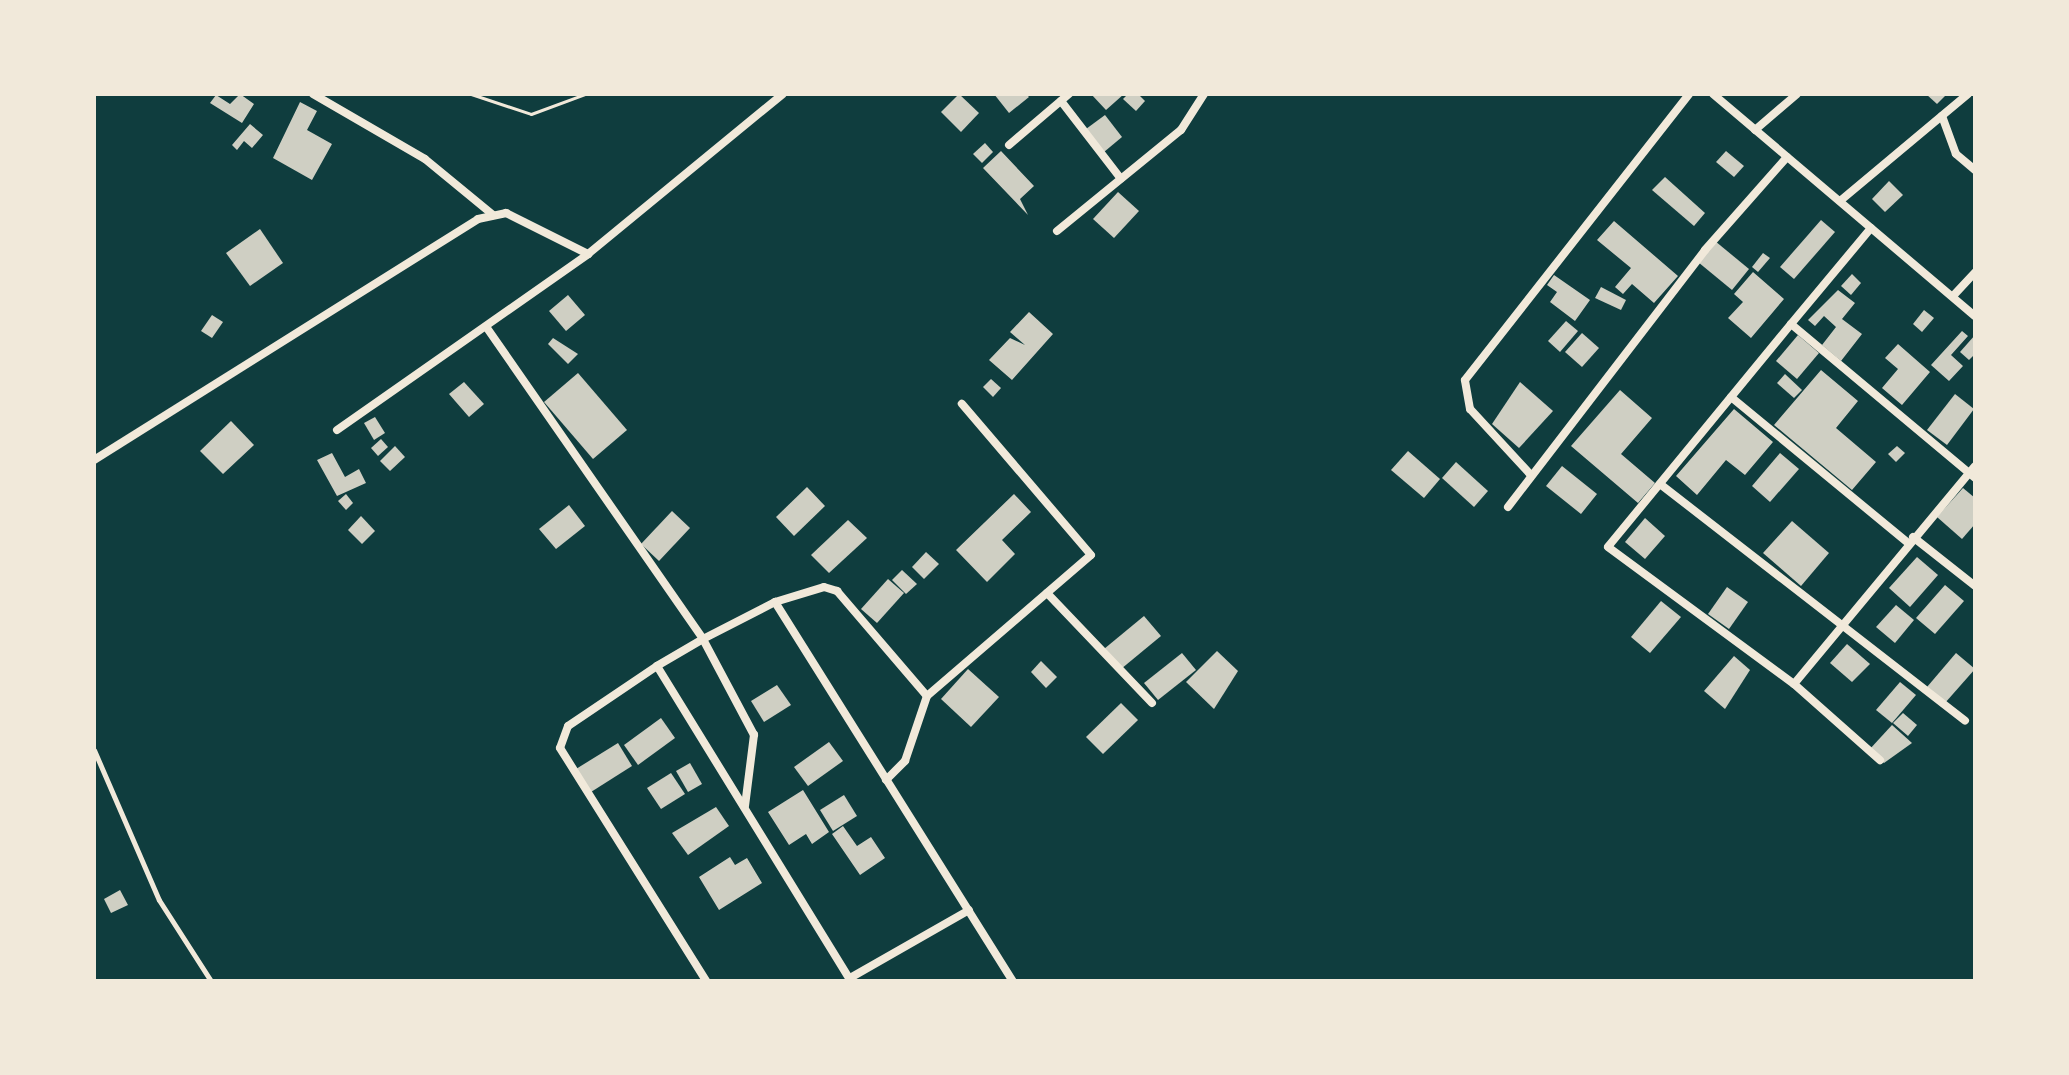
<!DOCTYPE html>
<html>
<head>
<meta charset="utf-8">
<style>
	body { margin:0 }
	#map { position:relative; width:2069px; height:1075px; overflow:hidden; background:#0f3d3e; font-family:"Work Sans",sans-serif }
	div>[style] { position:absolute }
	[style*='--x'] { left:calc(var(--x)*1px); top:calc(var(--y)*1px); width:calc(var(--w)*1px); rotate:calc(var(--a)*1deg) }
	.building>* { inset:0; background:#cfcfc3 }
	.path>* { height:3px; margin:-1.5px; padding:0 1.5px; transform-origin:1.5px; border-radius:1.5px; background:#f1e9da }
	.service>* { height:5px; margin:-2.5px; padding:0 2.5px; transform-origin:2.5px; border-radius:2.5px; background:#f1e9da }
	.minor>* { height:8px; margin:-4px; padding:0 4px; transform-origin:4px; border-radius:4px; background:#f1e9da }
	span { translate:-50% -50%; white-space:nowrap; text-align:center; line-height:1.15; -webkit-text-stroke:8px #f1e9da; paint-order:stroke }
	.frame { position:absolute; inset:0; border:96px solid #f1e9da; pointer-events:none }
</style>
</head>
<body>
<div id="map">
	<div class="building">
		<div style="clip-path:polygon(240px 94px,254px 104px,242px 123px,210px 103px,216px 95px,230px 104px)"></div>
		<div style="clip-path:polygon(959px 94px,979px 113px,961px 132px,941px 112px)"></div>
		<div style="clip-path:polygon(994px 94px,1026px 94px,1029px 97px,1009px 113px)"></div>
		<div style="clip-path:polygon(1091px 94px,1124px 94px,1106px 110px)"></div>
		<div style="clip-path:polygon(1128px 94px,1138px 94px,1145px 101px,1136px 111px,1123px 99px)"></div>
		<div style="clip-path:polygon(1926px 94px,1947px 94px,1937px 104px)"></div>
		<div style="clip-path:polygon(300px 102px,317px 111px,307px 130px,332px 144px,312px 180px,273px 158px)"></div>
		<div style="clip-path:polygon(1105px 115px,1122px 137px,1104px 152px,1086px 129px)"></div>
		<div style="clip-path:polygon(250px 124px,263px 135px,252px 148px,244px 141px,237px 150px,232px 145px)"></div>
		<div style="clip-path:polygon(985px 143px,993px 152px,982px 163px,973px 154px)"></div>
		<div style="clip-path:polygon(1001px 151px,1034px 186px,1020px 199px,1028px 215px,983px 168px)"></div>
		<div style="clip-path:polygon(1726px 151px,1744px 166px,1734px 177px,1716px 162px)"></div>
		<div style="clip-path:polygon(1665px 177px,1705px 213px,1694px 226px,1652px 190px)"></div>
		<div style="clip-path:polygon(1889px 181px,1903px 195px,1885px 212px,1872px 199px)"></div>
		<div style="clip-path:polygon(1118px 192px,1139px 211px,1114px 238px,1093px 219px)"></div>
		<div style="clip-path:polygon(1821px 220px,1835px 232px,1794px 279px,1780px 267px)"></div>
		<div style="clip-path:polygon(1614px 221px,1678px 276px,1654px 303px,1632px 284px,1623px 294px,1615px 287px,1631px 268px,1597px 240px)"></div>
		<div style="clip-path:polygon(260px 229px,283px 263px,250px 286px,226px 253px)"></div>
		<div style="clip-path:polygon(1715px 241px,1749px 269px,1732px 290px,1698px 262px)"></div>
		<div style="clip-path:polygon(1763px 253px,1770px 258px,1758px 272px,1752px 267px)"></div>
		<div style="clip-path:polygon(1753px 272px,1784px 299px,1751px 338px,1728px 318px,1743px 302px,1734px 294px)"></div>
		<div style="clip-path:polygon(1852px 274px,1861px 283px,1851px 295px,1841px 286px)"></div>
		<div style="clip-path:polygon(1554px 275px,1590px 300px,1575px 321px,1550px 302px,1557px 292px,1547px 285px)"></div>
		<div style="clip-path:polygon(1601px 287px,1626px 300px,1621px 310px,1595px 298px)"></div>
		<div style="clip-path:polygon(1838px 290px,1855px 303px,1842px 319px,1862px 334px,1841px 361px,1822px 345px,1836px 327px,1824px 316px,1815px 326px,1808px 320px)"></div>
		<div style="clip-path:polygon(568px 295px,585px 315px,566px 331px,549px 311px)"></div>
		<div style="clip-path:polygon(1924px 310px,1934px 318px,1922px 332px,1913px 324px)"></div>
		<div style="clip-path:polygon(1029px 312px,1053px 334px,1012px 380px,989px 360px,1010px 338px,1025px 345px,1010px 332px)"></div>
		<div style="clip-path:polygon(212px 315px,223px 322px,212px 338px,201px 331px)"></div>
		<div style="clip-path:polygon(1566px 321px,1578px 331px,1560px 352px,1548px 341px)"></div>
		<div style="clip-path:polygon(1962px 331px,1968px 336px,1951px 355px,1963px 366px,1949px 381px,1931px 365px)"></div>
		<div style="clip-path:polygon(1582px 333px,1599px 348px,1582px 367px,1565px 352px)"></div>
		<div style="clip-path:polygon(1798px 335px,1819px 353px,1797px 379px,1776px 361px)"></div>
		<div style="clip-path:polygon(1975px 335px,1975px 354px,1969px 360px,1960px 352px)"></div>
		<div style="clip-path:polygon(553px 338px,578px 354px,568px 364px,548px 344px)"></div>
		<div style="clip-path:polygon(1898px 344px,1930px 372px,1902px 405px,1882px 388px,1898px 369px,1885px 358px)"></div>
		<div style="clip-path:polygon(1821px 370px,1858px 401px,1836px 428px,1876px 462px,1852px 490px,1774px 425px)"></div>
		<div style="clip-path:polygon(578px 373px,627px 430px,593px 459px,544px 402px)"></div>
		<div style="clip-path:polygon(1785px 374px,1802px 390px,1794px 398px,1777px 383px)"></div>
		<div style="clip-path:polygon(991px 379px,1001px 388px,993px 397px,983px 387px)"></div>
		<div style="clip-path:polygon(464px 382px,484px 404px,469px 417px,449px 394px)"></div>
		<div style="clip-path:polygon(1520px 382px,1553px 411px,1519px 448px,1492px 424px)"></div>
		<div style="clip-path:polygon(1620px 390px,1652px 418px,1621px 454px,1655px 483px,1638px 503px,1571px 446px)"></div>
		<div style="clip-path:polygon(1955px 394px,1974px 409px,1947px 445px,1927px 430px)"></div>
		<div style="clip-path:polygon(1734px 409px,1773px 442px,1745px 475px,1726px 460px,1697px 495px,1676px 476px)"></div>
		<div style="clip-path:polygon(375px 417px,385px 433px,374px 440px,364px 423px)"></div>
		<div style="clip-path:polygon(231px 421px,254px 445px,223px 474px,200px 451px)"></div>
		<div style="clip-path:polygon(381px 439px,388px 447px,378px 456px,371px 448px)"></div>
		<div style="clip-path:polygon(395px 446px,405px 457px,390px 471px,380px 461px)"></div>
		<div style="clip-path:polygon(1897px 446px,1905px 453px,1896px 462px,1888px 454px)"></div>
		<div style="clip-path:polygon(1408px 451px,1440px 479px,1424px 498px,1391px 470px)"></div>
		<div style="clip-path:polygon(332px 453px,345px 477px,359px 469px,366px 483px,337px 496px,317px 460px)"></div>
		<div style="clip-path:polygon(1780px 453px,1799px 469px,1770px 502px,1752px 486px)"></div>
		<div style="clip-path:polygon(1456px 462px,1488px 491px,1474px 507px,1442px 478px)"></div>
		<div style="clip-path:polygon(1562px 466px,1597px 494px,1581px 514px,1546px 486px)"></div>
		<div style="clip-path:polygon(807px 487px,825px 506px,794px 536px,776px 517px)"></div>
		<div style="clip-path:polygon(1963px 488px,1975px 498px,1975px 524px,1962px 539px,1937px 517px)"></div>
		<div style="clip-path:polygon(346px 494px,353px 503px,346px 510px,338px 501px)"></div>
		<div style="clip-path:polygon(1014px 494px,1031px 512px,1002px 540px,1015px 554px,987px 582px,956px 550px)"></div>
		<div style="clip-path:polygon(569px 505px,585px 526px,556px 549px,539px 529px)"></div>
		<div style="clip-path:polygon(672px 511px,690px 528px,659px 561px,641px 544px)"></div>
		<div style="clip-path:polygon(361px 516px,375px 531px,362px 544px,348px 530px)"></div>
		<div style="clip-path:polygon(1645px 518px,1665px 536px,1645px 559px,1625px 542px)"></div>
		<div style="clip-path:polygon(848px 520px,867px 538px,829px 573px,811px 555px)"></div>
		<div style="clip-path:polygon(1792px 521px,1829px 553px,1801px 586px,1763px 553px)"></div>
		<div style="clip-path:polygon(926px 552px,939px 564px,924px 579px,912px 567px)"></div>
		<div style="clip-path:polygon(1917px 557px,1938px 575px,1910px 607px,1889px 588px)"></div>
		<div style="clip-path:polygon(902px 570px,917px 584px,906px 594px,892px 580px)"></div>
		<div style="clip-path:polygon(888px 579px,904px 593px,877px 623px,861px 609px)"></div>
		<div style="clip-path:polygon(1945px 585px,1964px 601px,1935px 634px,1916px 618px)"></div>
		<div style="clip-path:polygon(1727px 587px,1748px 602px,1729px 629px,1708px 614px)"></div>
		<div style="clip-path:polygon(1661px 601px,1681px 617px,1650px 653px,1631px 637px)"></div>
		<div style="clip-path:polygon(1896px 605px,1914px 620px,1895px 643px,1876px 627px)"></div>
		<div style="clip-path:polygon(1144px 616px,1161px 636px,1121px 669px,1104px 649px)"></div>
		<div style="clip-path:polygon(1847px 644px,1870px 664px,1852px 682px,1830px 663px)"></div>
		<div style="clip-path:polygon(1217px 651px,1238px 671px,1214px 709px,1186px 682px)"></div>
		<div style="clip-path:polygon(1182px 653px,1196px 670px,1158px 700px,1144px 683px)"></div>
		<div style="clip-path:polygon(1956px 653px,1975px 669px,1945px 703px,1927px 687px)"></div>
		<div style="clip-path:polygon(1734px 656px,1750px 670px,1725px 709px,1704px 691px)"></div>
		<div style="clip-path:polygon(1041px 661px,1057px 677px,1046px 688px,1031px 672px)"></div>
		<div style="clip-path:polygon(968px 669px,999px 697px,971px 727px,941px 699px)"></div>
		<div style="clip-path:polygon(1900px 682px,1916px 695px,1892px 723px,1876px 710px)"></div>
		<div style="clip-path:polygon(777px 685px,791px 705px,764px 722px,751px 701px)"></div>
		<div style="clip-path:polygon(1121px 703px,1138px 720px,1103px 754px,1086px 737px)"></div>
		<div style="clip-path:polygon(1903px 713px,1917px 725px,1908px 736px,1893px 723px)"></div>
		<div style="clip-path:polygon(661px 718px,675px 738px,638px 765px,624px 745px)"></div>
		<div style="clip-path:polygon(1892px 725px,1912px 743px,1884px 763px,1869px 750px)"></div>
		<div style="clip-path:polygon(829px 742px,843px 761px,808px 786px,794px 767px)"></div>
		<div style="clip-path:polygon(618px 743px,632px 766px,591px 792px,576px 769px)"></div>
		<div style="clip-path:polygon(690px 763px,702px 784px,688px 792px,676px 771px)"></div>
		<div style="clip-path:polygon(671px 773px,685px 794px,661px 809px,647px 788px)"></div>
		<div style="clip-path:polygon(803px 790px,829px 832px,812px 844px,806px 834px,789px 845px,768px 812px)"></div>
		<div style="clip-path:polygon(844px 795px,857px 816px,833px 831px,820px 810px)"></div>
		<div style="clip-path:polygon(716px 807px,729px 826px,688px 855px,672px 833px)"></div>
		<div style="clip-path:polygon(843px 826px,857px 846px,871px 837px,885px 858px,860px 875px,832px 834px)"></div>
		<div style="clip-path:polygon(730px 857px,735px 865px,747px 858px,762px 883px,719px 910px,699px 877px)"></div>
		<div style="clip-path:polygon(120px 890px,128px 905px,111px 913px,104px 899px)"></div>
	</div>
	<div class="path">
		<div style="--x:471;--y:94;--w:63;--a:18.4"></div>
		<div style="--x:531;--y:114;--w:58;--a:-20.3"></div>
	</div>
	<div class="service">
		<div style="--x:94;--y:750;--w:163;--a:66.6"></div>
		<div style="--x:159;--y:900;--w:96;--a:57.3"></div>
	</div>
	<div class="minor">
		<div style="--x:313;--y:94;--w:129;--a:30.1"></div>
		<div style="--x:425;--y:159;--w:87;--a:39.4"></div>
		<div style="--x:1713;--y:94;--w:343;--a:40.3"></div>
		<div style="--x:1061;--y:101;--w:98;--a:52.4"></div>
		<div style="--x:1942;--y:116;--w:40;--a:69.8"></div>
		<div style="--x:1956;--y:154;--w:25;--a:40"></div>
		<div style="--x:1755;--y:130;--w:55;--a:-40.6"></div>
		<div style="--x:1009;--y:145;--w:79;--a:-40.4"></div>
		<div style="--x:1840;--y:201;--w:167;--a:-39.9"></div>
		<div style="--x:1871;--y:228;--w:125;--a:129.8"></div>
		<div style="--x:1791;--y:324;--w:240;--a:39.9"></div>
		<div style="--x:1057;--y:231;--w:160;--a:-39.2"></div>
		<div style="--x:1181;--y:130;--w:43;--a:-57.4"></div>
		<div style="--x:1953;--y:296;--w:33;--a:-47"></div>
		<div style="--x:1791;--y:324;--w:288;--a:129.4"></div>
		<div style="--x:1608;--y:547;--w:231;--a:36.4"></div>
		<div style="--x:1794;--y:684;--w:115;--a:41.5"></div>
		<div style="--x:487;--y:328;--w:379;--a:55.2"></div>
		<div style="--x:703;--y:639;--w:81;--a:-27.2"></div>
		<div style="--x:775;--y:602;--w:448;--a:57.9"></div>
		<div style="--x:1731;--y:397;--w:229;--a:39.5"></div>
		<div style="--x:337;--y:430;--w:307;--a:-35"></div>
		<div style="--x:94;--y:460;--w:453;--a:-32.1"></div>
		<div style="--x:478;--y:219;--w:29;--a:-12"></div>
		<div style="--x:506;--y:213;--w:92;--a:26.6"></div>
		<div style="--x:588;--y:254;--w:252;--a:-39.4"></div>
		<div style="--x:1530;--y:474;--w:88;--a:-132.7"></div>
		<div style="--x:1470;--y:409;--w:29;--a:-100"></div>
		<div style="--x:1465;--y:380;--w:363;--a:-51.9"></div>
		<div style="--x:1660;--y:484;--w:386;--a:37.8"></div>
		<div style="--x:1508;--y:507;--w:324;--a:-52.5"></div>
		<div style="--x:1705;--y:250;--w:124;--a:-48.6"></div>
		<div style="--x:1913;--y:537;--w:79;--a:38.3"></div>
		<div style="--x:1047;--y:593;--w:152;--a:46.3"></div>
		<div style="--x:775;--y:602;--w:51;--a:-17"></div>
		<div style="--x:824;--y:587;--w:14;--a:17"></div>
		<div style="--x:837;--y:591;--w:138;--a:49.4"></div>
		<div style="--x:657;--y:666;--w:107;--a:146"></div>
		<div style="--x:568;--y:726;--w:23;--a:110"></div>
		<div style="--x:560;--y:748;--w:275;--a:57.9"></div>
		<div style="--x:1794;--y:684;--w:283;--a:-50.3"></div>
		<div style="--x:886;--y:780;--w:27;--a:-45"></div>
		<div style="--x:905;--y:761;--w:69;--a:-71.3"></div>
		<div style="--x:927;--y:696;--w:216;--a:-40.7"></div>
		<div style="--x:1091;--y:555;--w:199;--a:-130.5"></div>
		<div style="--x:745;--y:806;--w:72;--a:-82.8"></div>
		<div style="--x:754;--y:735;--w:109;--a:-118"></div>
		<div style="--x:703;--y:639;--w:53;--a:149.6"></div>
		<div style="--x:657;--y:666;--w:370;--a:58.4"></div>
		<div style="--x:850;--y:978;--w:137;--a:-29.7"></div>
	</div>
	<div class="frame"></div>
</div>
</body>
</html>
